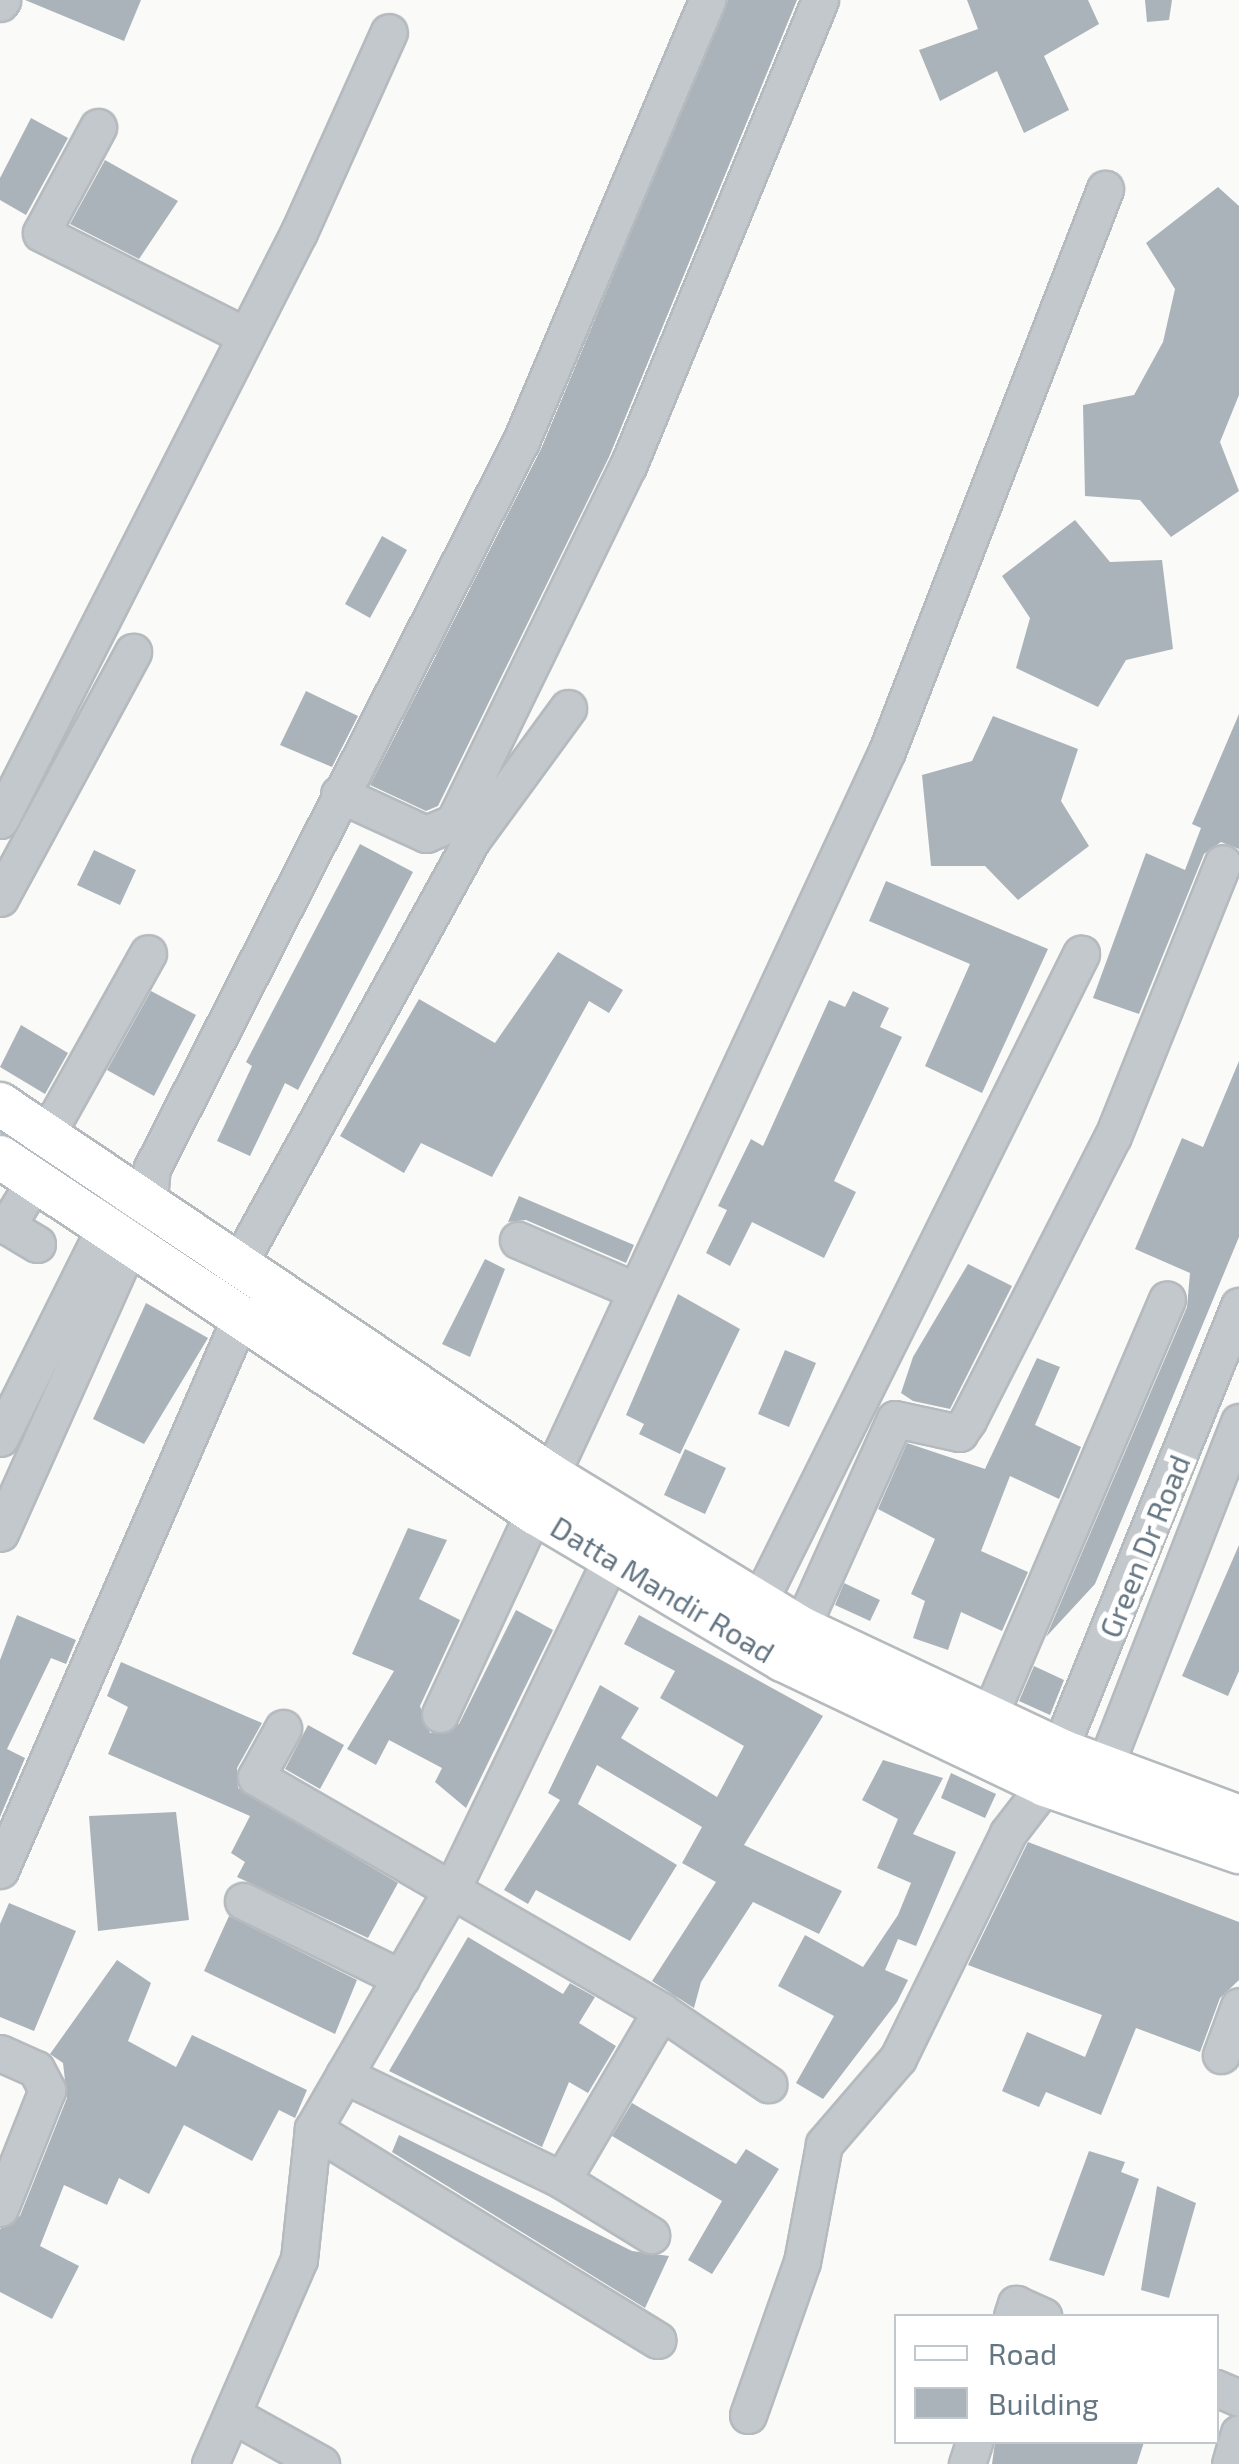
<!DOCTYPE html>
<html>
<head>
<meta charset="utf-8">
<style>
	body { margin:0 }
	#map { position:relative; width:1239px; height:2464px; overflow:hidden; background:#fafaf8; font-family:"Exo 2",sans-serif }
	div>[style] { position:absolute }
	[style*='--x'] { left:calc(var(--x)*1px); top:calc(var(--y)*1px); width:calc(var(--w)*1px); rotate:calc(var(--a)*1deg) }
	.building>* { inset:0; background:#aab3b9 }
	.roads { filter:drop-shadow(2px 0 #b5babe) drop-shadow(-2px 0 #b5babe) drop-shadow(0 2px #b5babe) drop-shadow(0 -2px #b5babe) }
	.minor>* { height:35px; margin:-17.5px; padding:0 17.5px; transform-origin:17.5px; border-radius:17.5px; background:#c3c8cc }
	.major>* { height:42px; margin:-21px; padding:0 21px; transform-origin:21px; border-radius:21px; background:#fff }
	span { translate:-50% -50%; white-space:nowrap; text-align:center; line-height:1.15; -webkit-text-stroke:10px #fff; paint-order:stroke }
	.street-label { font-size:30px; color:#657683 }
	.legend { position:absolute; left:894px; top:2314px; width:325px; height:130px; box-sizing:border-box; background:#fff; border:2px solid #c1c8cd; margin:0; padding:12px 18px; list-style:none; font-size:30px; color:#657683 }
	.legend li { display:flex; align-items:center; gap:20px; height:50px }
	.legend b { width:50px; border:2px solid #c1c8cd }
</style>
</head>
<body>
<div id="map">
	<div class="building">
		<div style="clip-path:polygon(25px 0,141px 0,124px 41px)"></div>
		<div style="clip-path:polygon(728px 0,797px 0,609px 457px,438px 806px,426px 811px,370px 785px,541px 449px)"></div>
		<div style="clip-path:polygon(967px 0,1088px 0,1099px 24px,1044px 56px,1069px 110px,1024px 133px,997px 71px,940px 101px,919px 50px,978px 29px)"></div>
		<div style="clip-path:polygon(1145px 0,1172px 0,1169px 20px,1147px 22px)"></div>
		<div style="clip-path:polygon(31px 118px,68px 138px,26px 215px,0 200px,0 178px)"></div>
		<div style="clip-path:polygon(105px 160px,178px 201px,139px 259px,70px 224px)"></div>
		<div style="clip-path:polygon(1218px 187px,1239px 206px,1239px 395px,1220px 442px,1239px 491px,1171px 537px,1140px 500px,1085px 496px,1083px 405px,1134px 395px,1163px 342px,1175px 289px,1146px 243px)"></div>
		<div style="clip-path:polygon(1075px 520px,1110px 562px,1162px 560px,1173px 649px,1126px 660px,1098px 707px,1016px 668px,1030px 618px,1002px 576px)"></div>
		<div style="clip-path:polygon(382px 536px,407px 550px,370px 618px,345px 604px)"></div>
		<div style="clip-path:polygon(306px 691px,358px 716px,332px 767px,280px 745px)"></div>
		<div style="clip-path:polygon(1239px 714px,1239px 849px,1221px 842px,1204px 854px,1139px 1014px,1093px 998px,1146px 853px,1185px 870px,1201px 828px,1192px 824px)"></div>
		<div style="clip-path:polygon(993px 716px,1078px 749px,1061px 801px,1089px 846px,1018px 900px,985px 866px,931px 866px,922px 775px,972px 761px)"></div>
		<div style="clip-path:polygon(360px 844px,413px 872px,298px 1090px,285px 1083px,250px 1156px,217px 1141px,252px 1066px,246px 1062px)"></div>
		<div style="clip-path:polygon(94px 850px,136px 870px,120px 905px,77px 885px)"></div>
		<div style="clip-path:polygon(886px 881px,1048px 949px,982px 1093px,925px 1066px,970px 964px,869px 921px)"></div>
		<div style="clip-path:polygon(558px 952px,623px 990px,609px 1013px,589px 1001px,492px 1177px,421px 1143px,404px 1173px,340px 1136px,419px 999px,495px 1043px)"></div>
		<div style="clip-path:polygon(151px 991px,196px 1015px,154px 1096px,107px 1070px)"></div>
		<div style="clip-path:polygon(853px 991px,889px 1008px,880px 1027px,902px 1037px,834px 1181px,856px 1192px,824px 1258px,752px 1222px,730px 1266px,706px 1253px,727px 1210px,718px 1206px,751px 1139px,763px 1146px,829px 1000px,845px 1007px)"></div>
		<div style="clip-path:polygon(21px 1025px,68px 1053px,45px 1094px,0 1067px)"></div>
		<div style="clip-path:polygon(1239px 1061px,1239px 1237px,1095px 1584px,1046px 1637px,1187px 1307px,1190px 1273px,1135px 1249px,1182px 1138px,1203px 1147px)"></div>
		<div style="clip-path:polygon(519px 1196px,634px 1245px,626px 1263px,526px 1220px,508px 1222px)"></div>
		<div style="clip-path:polygon(485px 1259px,505px 1269px,470px 1357px,442px 1344px)"></div>
		<div style="clip-path:polygon(968px 1264px,1012px 1286px,950px 1409px,913px 1401px,901px 1393px,913px 1357px)"></div>
		<div style="clip-path:polygon(678px 1294px,740px 1329px,680px 1454px,639px 1434px,644px 1424px,626px 1415px)"></div>
		<div style="clip-path:polygon(146px 1303px,208px 1338px,144px 1444px,93px 1419px)"></div>
		<div style="clip-path:polygon(785px 1350px,816px 1363px,789px 1427px,758px 1414px)"></div>
		<div style="clip-path:polygon(1037px 1358px,1060px 1367px,1035px 1425px,1081px 1447px,1059px 1499px,1010px 1476px,981px 1551px,1028px 1572px,1002px 1631px,961px 1612px,948px 1650px,913px 1638px,925px 1601px,911px 1594px,935px 1539px,878px 1509px,907px 1443px,985px 1469px)"></div>
		<div style="clip-path:polygon(685px 1449px,726px 1468px,705px 1514px,664px 1495px)"></div>
		<div style="clip-path:polygon(408px 1528px,447px 1540px,419px 1599px,460px 1620px,420px 1706px,430px 1733px,459px 1724px,516px 1610px,553px 1630px,466px 1808px,435px 1782px,442px 1768px,389px 1740px,376px 1765px,347px 1749px,394px 1671px,352px 1654px)"></div>
		<div style="clip-path:polygon(1239px 1545px,1239px 1671px,1228px 1696px,1182px 1676px)"></div>
		<div style="clip-path:polygon(844px 1583px,880px 1600px,870px 1621px,835px 1605px)"></div>
		<div style="clip-path:polygon(17px 1615px,76px 1640px,66px 1664px,51px 1658px,7px 1749px,25px 1758px,0 1817px,0 1660px)"></div>
		<div style="clip-path:polygon(639px 1615px,823px 1716px,744px 1845px,842px 1891px,819px 1934px,753px 1902px,701px 1982px,694px 2008px,652px 1981px,716px 1882px,682px 1863px,702px 1827px,597px 1765px,578px 1804px,677px 1865px,630px 1941px,536px 1890px,528px 1904px,504px 1890px,560px 1800px,548px 1793px,600px 1685px,639px 1708px,621px 1738px,717px 1797px,744px 1746px,660px 1698px,675px 1671px,624px 1644px)"></div>
		<div style="clip-path:polygon(121px 1662px,262px 1723px,237px 1768px,238px 1788px,398px 1883px,368px 1938px,237px 1877px,245px 1862px,231px 1853px,250px 1816px,108px 1754px,128px 1707px,107px 1696px)"></div>
		<div style="clip-path:polygon(1034px 1666px,1064px 1680px,1050px 1715px,1019px 1701px)"></div>
		<div style="clip-path:polygon(308px 1725px,344px 1745px,320px 1789px,285px 1769px)"></div>
		<div style="clip-path:polygon(883px 1760px,943px 1778px,913px 1834px,956px 1852px,916px 1946px,898px 1939px,885px 1970px,908px 1980px,897px 2002px,823px 2099px,796px 2083px,834px 2016px,778px 1986px,805px 1935px,863px 1967px,898px 1915px,911px 1883px,877px 1868px,898px 1819px,862px 1800px)"></div>
		<div style="clip-path:polygon(951px 1773px,996px 1794px,985px 1818px,941px 1798px)"></div>
		<div style="clip-path:polygon(176px 1812px,189px 1920px,98px 1931px,89px 1816px)"></div>
		<div style="clip-path:polygon(1028px 1842px,1239px 1922px,1239px 1980px,1220px 1998px,1200px 2052px,1136px 2028px,1101px 2115px,1046px 2092px,1039px 2107px,1002px 2091px,1027px 2032px,1085px 2057px,1102px 2015px,968px 1965px)"></div>
		<div style="clip-path:polygon(9px 1903px,76px 1931px,34px 2031px,0 2017px,0 1924px)"></div>
		<div style="clip-path:polygon(229px 1916px,357px 1980px,335px 2034px,204px 1971px)"></div>
		<div style="clip-path:polygon(468px 1937px,563px 1994px,570px 1983px,595px 1997px,579px 2023px,616px 2046px,588px 2093px,569px 2082px,542px 2147px,389px 2071px)"></div>
		<div style="clip-path:polygon(117px 1960px,151px 1983px,128px 2041px,176px 2067px,192px 2035px,307px 2090px,295px 2118px,279px 2110px,252px 2161px,184px 2125px,149px 2194px,119px 2178px,107px 2205px,64px 2185px,40px 2246px,79px 2266px,52px 2319px,0 2292px,0 2229px,20px 2216px,67px 2098px,63px 2063px,50px 2054px)"></div>
		<div style="clip-path:polygon(632px 2103px,736px 2164px,746px 2149px,779px 2169px,712px 2274px,688px 2260px,722px 2201px,612px 2136px)"></div>
		<div style="clip-path:polygon(399px 2135px,632px 2251px,669px 2256px,645px 2308px,392px 2152px)"></div>
		<div style="clip-path:polygon(1089px 2151px,1125px 2162px,1121px 2172px,1139px 2179px,1104px 2276px,1049px 2260px)"></div>
		<div style="clip-path:polygon(1157px 2186px,1196px 2203px,1169px 2298px,1141px 2290px)"></div>
		<div style="clip-path:polygon(995px 2442px,1144px 2442px,1137px 2464px,992px 2464px)"></div>
	</div>
	<div class="roads">
		<div class="minor">
			<div style="--x:0;--y:3;--w:4;--a:-56"></div>
			<div style="--x:98;--y:127;--w:120;--a:118.3"></div>
			<div style="--x:41;--y:233;--w:229;--a:26.7"></div>
			<div style="--x:339;--y:794;--w:96;--a:24.7"></div>
			<div style="--x:426;--y:834;--w:30;--a:-23"></div>
			<div style="--x:454;--y:822;--w:396;--a:-64"></div>
			<div style="--x:628;--y:466;--w:504;--a:-67.61"></div>
			<div style="--x:0;--y:820;--w:660;--a:-63.05"></div>
			<div style="--x:299;--y:232;--w:219;--a:-65.8"></div>
			<div style="--x:0;--y:898;--w:280;--a:-61.6"></div>
			<div style="--x:47;--y:1134;--w:207;--a:-60.8"></div>
			<div style="--x:0;--y:1222;--w:8;--a:30"></div>
			<div style="--x:7;--y:1226;--w:54;--a:-58.7"></div>
			<div style="--x:7;--y:1226;--w:35;--a:31"></div>
			<div style="--x:518;--y:1240;--w:126;--a:23.3"></div>
			<div style="--x:238;--y:1265;--w:487;--a:-61.2"></div>
			<div style="--x:473;--y:838;--w:161;--a:-53.8"></div>
			<div style="--x:0;--y:1438;--w:263;--a:-63.5"></div>
			<div style="--x:0;--y:1533;--w:365;--a:-65.9"></div>
			<div style="--x:149;--y:1200;--w:32;--a:-85"></div>
			<div style="--x:152;--y:1168;--w:815;--a:-63.09"></div>
			<div style="--x:521;--y:441;--w:479;--a:-67.1"></div>
			<div style="--x:759;--y:1602;--w:724;--a:-63.58"></div>
			<div style="--x:801;--y:1628;--w:229;--a:-65.8"></div>
			<div style="--x:895;--y:1419;--w:66;--a:12.3"></div>
			<div style="--x:959;--y:1433;--w:16;--a:-55"></div>
			<div style="--x:968;--y:1420;--w:319;--a:-63"></div>
			<div style="--x:1113;--y:1136;--w:294;--a:-68.1"></div>
			<div style="--x:440;--y:1714;--w:1062;--a:-65.1"></div>
			<div style="--x:887;--y:751;--w:603;--a:-68.8"></div>
			<div style="--x:988;--y:1719;--w:456;--a:-66.9"></div>
			<div style="--x:283;--y:1728;--w:56;--a:118.9"></div>
			<div style="--x:256;--y:1777;--w:468;--a:30"></div>
			<div style="--x:661;--y:2011;--w:130;--a:34.3"></div>
			<div style="--x:1096;--y:1789;--w:394;--a:-68.7"></div>
			<div style="--x:0;--y:1870;--w:602;--a:-66.5"></div>
			<div style="--x:243;--y:1901;--w:176;--a:26"></div>
			<div style="--x:0;--y:2053;--w:39;--a:24"></div>
			<div style="--x:36;--y:2069;--w:24;--a:62"></div>
			<div style="--x:47;--y:2090;--w:127;--a:111.7"></div>
			<div style="--x:1221;--y:2055;--w:52;--a:-69.8"></div>
			<div style="--x:344;--y:2075;--w:242;--a:25.7"></div>
			<div style="--x:562;--y:2180;--w:105;--a:31.7"></div>
			<div style="--x:313;--y:2129;--w:404;--a:31.5"></div>
			<div style="--x:562;--y:2180;--w:196;--a:-59.6"></div>
			<div style="--x:1012;--y:2316;--w:13;--a:-72"></div>
			<div style="--x:1016;--y:2304;--w:30;--a:24"></div>
			<div style="--x:1216;--y:2388;--w:25;--a:23"></div>
			<div style="--x:233;--y:2415;--w:101;--a:29.1"></div>
			<div style="--x:748;--y:2415;--w:162;--a:-70.6"></div>
			<div style="--x:802;--y:2262;--w:120;--a:-79.4"></div>
			<div style="--x:824;--y:2144;--w:113;--a:-49.3"></div>
			<div style="--x:898;--y:2058;--w:250;--a:-63.9"></div>
			<div style="--x:1008;--y:1833;--w:61;--a:-52.4"></div>
			<div style="--x:1045;--y:1785;--w:517;--a:-67.95"></div>
			<div style="--x:210;--y:2464;--w:223;--a:-66.5"></div>
			<div style="--x:299;--y:2259;--w:131;--a:-83.9"></div>
			<div style="--x:313;--y:2129;--w:277;--a:-59.9"></div>
			<div style="--x:452;--y:1889;--w:392;--a:-64.3"></div>
			<div style="--x:967;--y:2464;--w:23;--a:-72"></div>
			<div style="--x:1230;--y:2464;--w:32;--a:-74"></div>
		</div>
		<div class="major">
			<div style="--x:0;--y:1104;--w:662;--a:33.98"></div>
			<div style="--x:549;--y:1474;--w:295;--a:31.4"></div>
			<div style="--x:801;--y:1628;--w:289;--a:25.2"></div>
			<div style="--x:1062;--y:1751;--w:189;--a:20.4"></div>
			<div style="--x:0;--y:1157;--w:643;--a:33.64"></div>
			<div style="--x:535;--y:1513;--w:288;--a:30.7"></div>
			<div style="--x:783;--y:1660;--w:290;--a:25.5"></div>
			<div style="--x:1045;--y:1785;--w:205;--a:19.1"></div>
		</div>
	</div>
	<div class="street-label">
		<span style="left:1144px;top:1546px;rotate:-68deg">Green Dr Road</span>
		<span style="left:663px;top:1589px;rotate:31deg">Datta Mandir Road</span>
	</div>
	<ul class="legend">
	<li><b style="height:12px;background:#fff"></b>Road</li>
	<li><b style="height:28px;background:#aab3b9"></b>Building</li>
	</ul>
</div>
</body>
</html>
